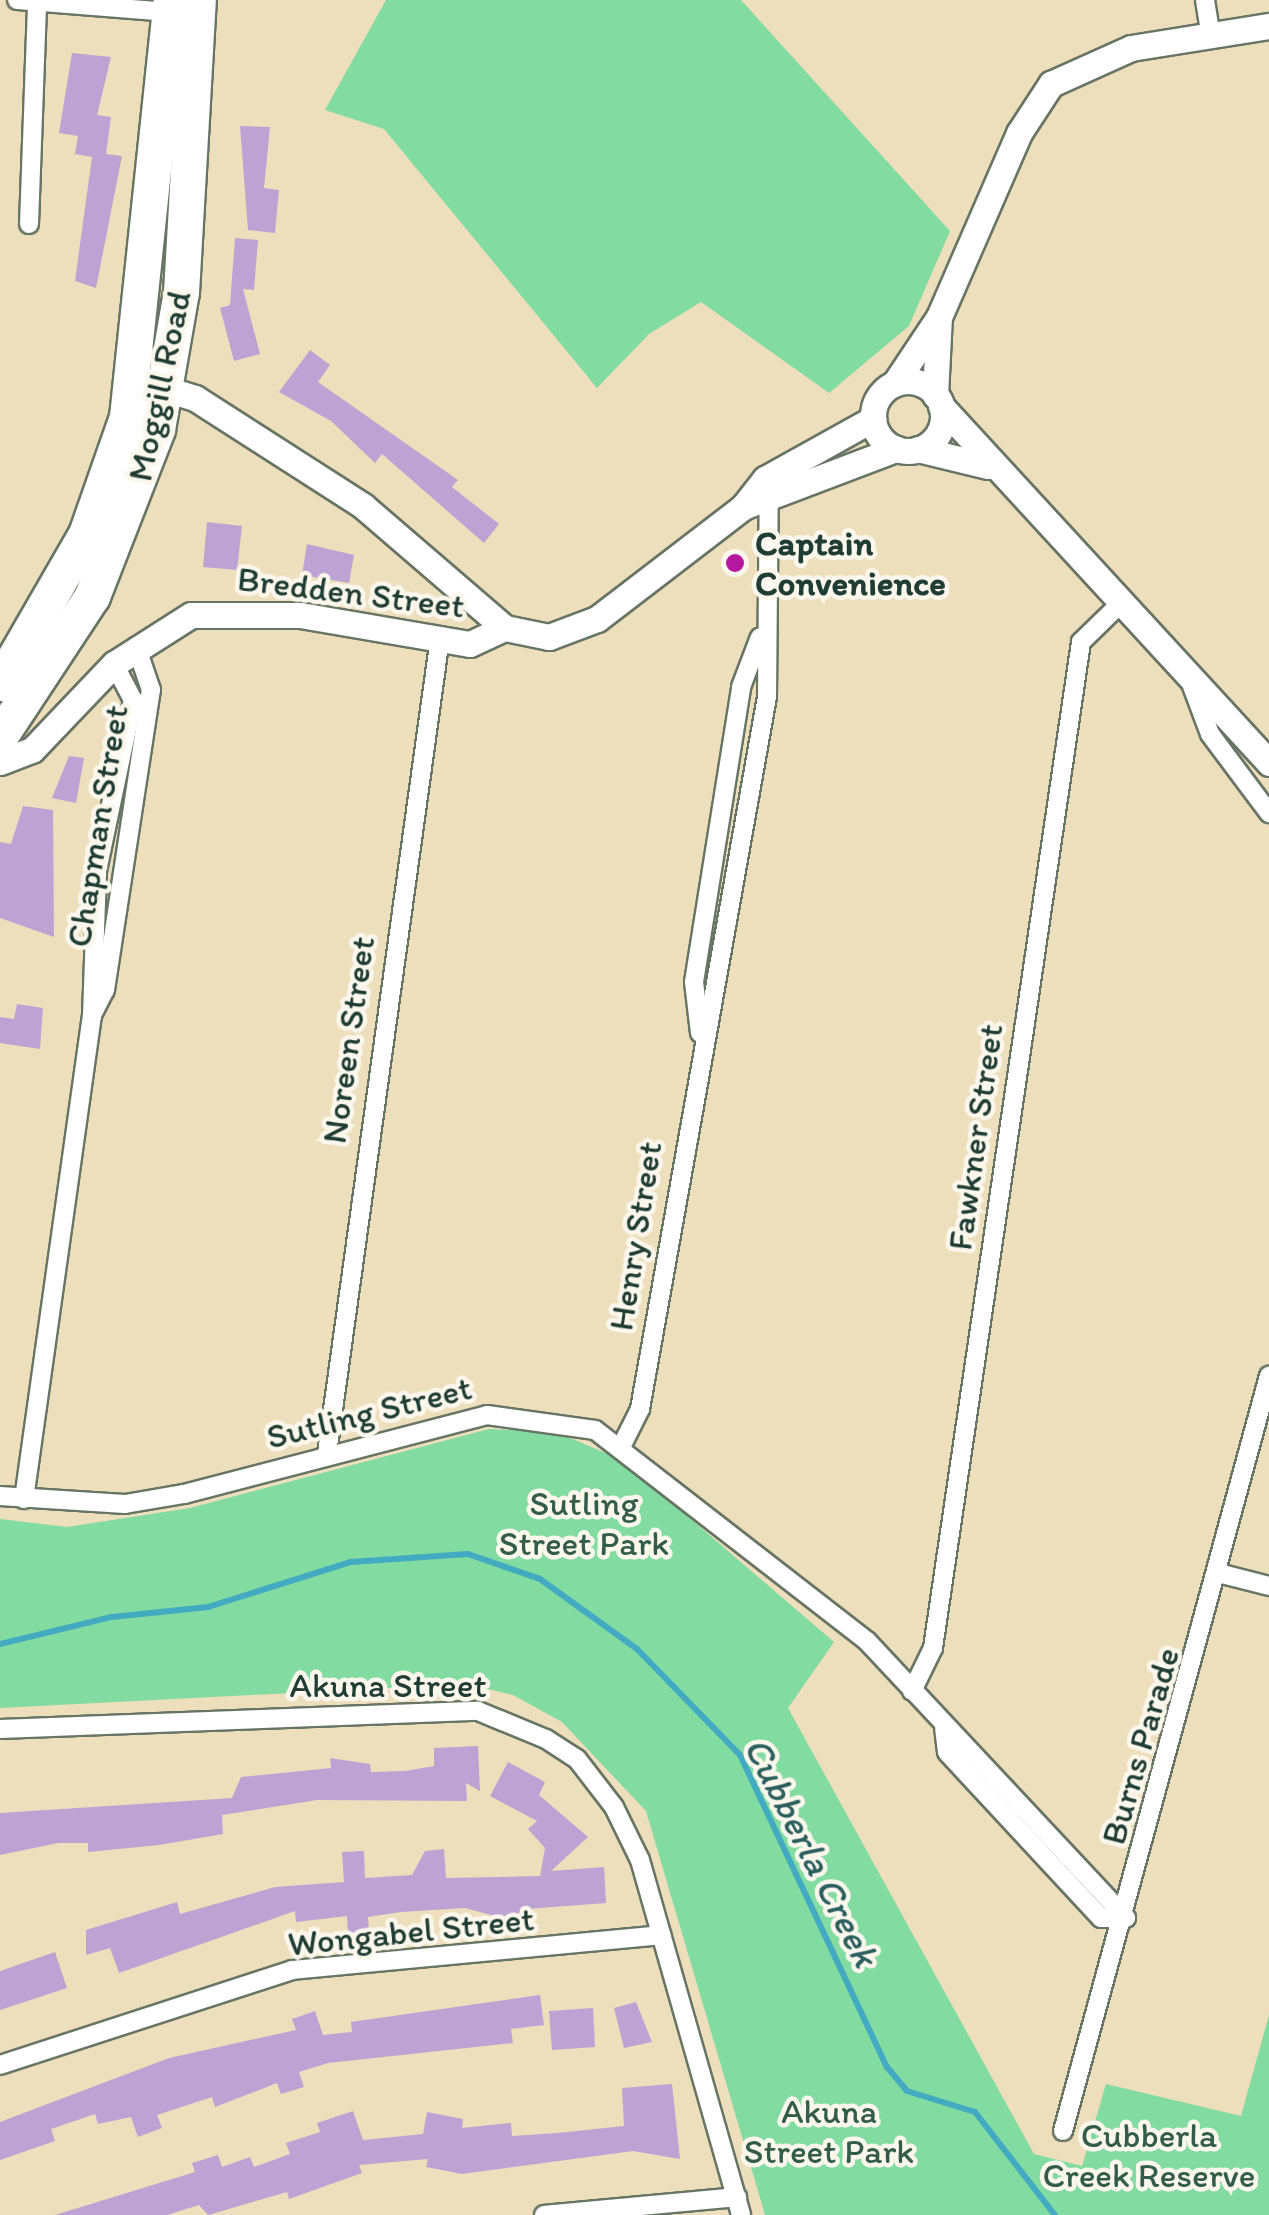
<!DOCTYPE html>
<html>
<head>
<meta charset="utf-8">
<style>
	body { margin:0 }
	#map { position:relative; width:1269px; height:2215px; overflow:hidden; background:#eddebc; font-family:Itim,sans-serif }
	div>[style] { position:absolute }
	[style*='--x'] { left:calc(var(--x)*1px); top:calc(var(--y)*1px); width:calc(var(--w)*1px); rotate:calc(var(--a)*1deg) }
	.green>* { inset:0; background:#82dba1 }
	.stream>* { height:6px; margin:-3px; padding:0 3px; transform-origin:3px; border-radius:3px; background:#42abc2 }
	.building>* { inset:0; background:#bda3d3 }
	.roads { filter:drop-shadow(2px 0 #677564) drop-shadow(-2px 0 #677564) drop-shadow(0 2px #677564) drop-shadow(0 -2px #677564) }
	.street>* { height:18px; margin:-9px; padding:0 9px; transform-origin:9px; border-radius:9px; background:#fff }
	.secondary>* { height:25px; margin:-12.5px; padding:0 12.5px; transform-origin:12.5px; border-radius:12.5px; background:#fff }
	.secondary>.ring { margin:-12.5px; padding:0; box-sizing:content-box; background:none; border:25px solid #fff; border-radius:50% }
	.highway>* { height:35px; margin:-17.5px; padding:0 17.5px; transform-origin:17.5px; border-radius:17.5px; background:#fff }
	.dots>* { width:28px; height:28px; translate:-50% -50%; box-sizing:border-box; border:5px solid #fbf7ec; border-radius:50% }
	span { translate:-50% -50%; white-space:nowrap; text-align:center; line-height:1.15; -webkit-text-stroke:9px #fbf7ec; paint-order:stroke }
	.street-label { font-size:35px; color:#1f3d34 }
	.poi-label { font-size:35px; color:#1f3d34; font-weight:700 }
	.left { translate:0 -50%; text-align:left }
	.park-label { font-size:35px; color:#335d4a }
	.water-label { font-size:38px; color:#2a5e5f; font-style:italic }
</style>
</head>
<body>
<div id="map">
	<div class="green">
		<div style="clip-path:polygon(386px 0,741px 0,950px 231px,909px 326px,829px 393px,701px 302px,649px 334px,597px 388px,384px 129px,325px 110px)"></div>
		<div style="clip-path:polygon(489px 1429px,556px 1432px,622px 1460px,834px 1642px,788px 1708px,1034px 2154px,1082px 2166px,1106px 2084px,1241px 2116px,1269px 2015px,1269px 2215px,765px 2215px,646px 1811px,562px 1722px,513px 1695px,468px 1684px,0 1708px,0 1519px,67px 1527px,190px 1508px)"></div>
	</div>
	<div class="stream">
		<div style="--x:0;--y:1644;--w:115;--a:-13.6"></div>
		<div style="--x:112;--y:1617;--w:97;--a:-5.9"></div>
		<div style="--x:208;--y:1607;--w:150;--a:-17.5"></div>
		<div style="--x:351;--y:1562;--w:117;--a:-3.9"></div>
		<div style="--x:468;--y:1554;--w:76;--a:19.1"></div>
		<div style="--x:540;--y:1579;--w:120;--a:35.8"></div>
		<div style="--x:637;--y:1649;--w:148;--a:45.8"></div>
		<div style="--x:740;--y:1755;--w:345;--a:64.8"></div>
		<div style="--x:887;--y:2067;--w:31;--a:50"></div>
		<div style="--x:907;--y:2091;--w:71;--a:17.2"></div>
		<div style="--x:975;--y:2112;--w:130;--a:52.2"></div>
	</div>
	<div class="building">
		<div style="clip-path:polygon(72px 53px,111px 57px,97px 115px,111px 117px,106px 154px,122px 156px,96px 288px,75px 281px,92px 157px,75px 154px,78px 136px,59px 133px)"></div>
		<div style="clip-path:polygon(240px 126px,270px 127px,264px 188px,279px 190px,275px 233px,248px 230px)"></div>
		<div style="clip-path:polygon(235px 238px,258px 240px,254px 290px,243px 289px,260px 354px,234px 361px,220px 308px,230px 305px)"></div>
		<div style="clip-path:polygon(310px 350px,330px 365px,318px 382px,458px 480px,452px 487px,499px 524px,484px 543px,382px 454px,375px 463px,331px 421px,279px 392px)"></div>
		<div style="clip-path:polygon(207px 522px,242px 526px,237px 570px,203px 567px)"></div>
		<div style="clip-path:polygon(307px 544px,354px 555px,349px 583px,302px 575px)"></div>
		<div style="clip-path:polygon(69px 756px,84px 758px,76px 803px,52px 798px)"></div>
		<div style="clip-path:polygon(23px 806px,53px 810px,54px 937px,0 918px,0 842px,11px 844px)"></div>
		<div style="clip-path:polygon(17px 1004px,43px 1008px,40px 1049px,0 1043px,0 1017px,14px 1019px)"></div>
		<div style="clip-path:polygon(478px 1746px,480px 1791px,466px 1783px,467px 1801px,317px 1800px,222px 1815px,223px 1834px,159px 1845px,88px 1852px,88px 1843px,58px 1843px,0 1855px,0 1813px,232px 1798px,241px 1777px,331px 1768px,330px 1758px,370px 1764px,371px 1772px,405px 1771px,434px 1766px,434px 1748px)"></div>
		<div style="clip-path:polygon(508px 1762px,545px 1782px,539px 1795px,588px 1837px,551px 1871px,604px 1867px,606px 1903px,526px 1909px,527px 1918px,510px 1920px,465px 1908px,401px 1912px,368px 1917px,369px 1931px,348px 1933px,347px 1916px,296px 1922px,295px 1911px,119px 1973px,110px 1948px,86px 1955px,86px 1930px,177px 1902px,180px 1914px,275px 1887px,344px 1882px,342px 1852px,364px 1851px,365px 1878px,412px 1875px,425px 1851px,444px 1849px,446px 1878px,540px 1876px,545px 1848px,528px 1829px,537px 1821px,490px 1796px)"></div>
		<div style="clip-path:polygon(55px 1952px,67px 1988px,0 2010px,0 1971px)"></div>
		<div style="clip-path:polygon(540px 1995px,544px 2025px,511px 2029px,513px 2043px,328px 2063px,299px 2072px,304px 2087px,281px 2094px,277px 2083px,215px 2107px,212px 2097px,157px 2115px,162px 2128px,138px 2137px,131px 2117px,98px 2124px,95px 2114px,51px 2129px,55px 2141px,0 2160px,0 2122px,169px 2058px,296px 2030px,292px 2019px,315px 2011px,323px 2035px,352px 2032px,351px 2022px)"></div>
		<div style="clip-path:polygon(636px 2002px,652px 2042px,624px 2048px,614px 2008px)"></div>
		<div style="clip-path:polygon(593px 2008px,595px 2047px,552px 2050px,549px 2011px)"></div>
		<div style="clip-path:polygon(672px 2084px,680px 2159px,633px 2151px,462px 2174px,426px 2167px,428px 2159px,359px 2165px,362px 2173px,289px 2199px,287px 2192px,208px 2215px,199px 2205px,167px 2215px,55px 2215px,195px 2172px,192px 2163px,218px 2155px,222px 2167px,250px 2157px,254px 2167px,290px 2154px,286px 2143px,320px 2132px,317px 2123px,353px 2111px,363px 2140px,423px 2134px,427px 2112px,463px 2119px,462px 2128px,511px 2123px,512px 2136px,558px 2133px,624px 2126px,622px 2088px)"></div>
	</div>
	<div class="roads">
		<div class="street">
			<div style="--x:17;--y:0;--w:153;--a:4.5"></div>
			<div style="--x:1205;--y:0;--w:36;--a:81"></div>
			<div style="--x:29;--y:224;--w:221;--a:-87.9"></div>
			<div style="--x:1192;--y:686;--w:51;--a:69.4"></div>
			<div style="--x:1210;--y:734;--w:99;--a:53.2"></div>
			<div style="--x:92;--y:1015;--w:28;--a:-63"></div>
			<div style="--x:105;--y:990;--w:304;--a:-81.3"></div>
			<div style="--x:151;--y:690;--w:46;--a:-108.8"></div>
			<div style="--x:700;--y:1033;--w:51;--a:-96.7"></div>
			<div style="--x:694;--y:982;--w:299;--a:-80.9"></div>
			<div style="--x:741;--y:687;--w:53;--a:-69.2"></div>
			<div style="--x:622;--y:1445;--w:40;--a:-63.4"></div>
			<div style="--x:640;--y:1409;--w:723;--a:-79.89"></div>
			<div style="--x:767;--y:697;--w:209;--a:-89.5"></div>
			<div style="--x:327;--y:1453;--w:823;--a:-82.11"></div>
			<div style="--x:0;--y:1496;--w:125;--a:3.7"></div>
			<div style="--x:125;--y:1504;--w:60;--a:-9.6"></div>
			<div style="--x:184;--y:1494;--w:313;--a:-14.6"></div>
			<div style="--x:487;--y:1415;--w:109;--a:7.9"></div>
			<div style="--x:595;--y:1430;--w:344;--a:37.8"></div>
			<div style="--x:867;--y:1641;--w:379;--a:46.9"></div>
			<div style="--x:1126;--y:1918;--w:25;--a:180"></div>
			<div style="--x:1101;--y:1918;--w:226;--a:-132.9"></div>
			<div style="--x:947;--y:1752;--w:23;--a:-97"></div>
			<div style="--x:24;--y:1499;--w:488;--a:-82"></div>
			<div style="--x:92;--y:1016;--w:145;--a:-88"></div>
			<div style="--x:97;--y:871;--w:175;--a:-78.1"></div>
			<div style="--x:133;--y:700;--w:41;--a:-117.8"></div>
			<div style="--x:1222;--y:1574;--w:49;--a:14.3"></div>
			<div style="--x:912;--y:1691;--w:48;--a:-64"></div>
			<div style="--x:933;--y:1648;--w:1017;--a:-81.63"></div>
			<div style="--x:1081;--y:642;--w:56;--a:-44.3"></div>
			<div style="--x:0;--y:1729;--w:478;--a:-2.2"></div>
			<div style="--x:478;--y:1711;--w:74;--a:22.4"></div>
			<div style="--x:546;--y:1739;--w:37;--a:33"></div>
			<div style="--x:577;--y:1759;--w:61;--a:52.4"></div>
			<div style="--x:614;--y:1807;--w:59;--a:63.9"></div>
			<div style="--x:640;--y:1860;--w:369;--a:74.1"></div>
			<div style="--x:0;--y:2065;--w:307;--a:-18"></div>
			<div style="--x:292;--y:1970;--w:371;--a:-5.4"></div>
			<div style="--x:1063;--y:2131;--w:783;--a:-74.74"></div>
			<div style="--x:544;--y:2215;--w:194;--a:-5.3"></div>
		</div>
		<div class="secondary">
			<div class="ring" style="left:873px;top:381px;width:45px;height:45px"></div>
			<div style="--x:895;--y:383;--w:79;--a:-56.3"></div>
			<div style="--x:939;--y:317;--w:201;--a:-66.5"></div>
			<div style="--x:1019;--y:133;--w:59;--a:-56.9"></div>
			<div style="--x:1051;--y:84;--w:88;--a:-24.2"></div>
			<div style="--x:1131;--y:48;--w:140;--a:-9.1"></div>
			<div style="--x:150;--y:384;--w:47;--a:17.3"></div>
			<div style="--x:195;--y:398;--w:200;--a:32.7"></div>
			<div style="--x:363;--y:506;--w:187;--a:40.7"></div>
			<div style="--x:505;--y:628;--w:45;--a:11.6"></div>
			<div style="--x:549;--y:637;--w:51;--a:-20.6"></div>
			<div style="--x:597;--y:619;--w:184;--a:-37.5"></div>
			<div style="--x:743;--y:507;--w:36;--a:-52"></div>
			<div style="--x:765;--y:479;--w:124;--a:-29.1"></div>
			<div style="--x:935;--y:395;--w:78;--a:-87.1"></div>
			<div style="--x:941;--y:406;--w:485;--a:47.4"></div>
			<div style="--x:918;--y:449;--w:72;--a:13.7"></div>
			<div style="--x:743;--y:507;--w:164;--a:-20.8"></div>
			<div style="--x:0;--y:762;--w:34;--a:-21"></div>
			<div style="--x:32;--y:750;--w:119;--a:-46.4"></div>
			<div style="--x:114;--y:664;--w:91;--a:-32.5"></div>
			<div style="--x:191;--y:615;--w:109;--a:0"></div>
			<div style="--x:300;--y:615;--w:172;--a:9.7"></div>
			<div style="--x:470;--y:644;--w:38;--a:-25"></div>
		</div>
		<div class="highway">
			<div style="--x:0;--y:683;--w:172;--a:-60"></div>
			<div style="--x:86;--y:534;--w:124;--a:-70.7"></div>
			<div style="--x:127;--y:417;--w:419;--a:-84"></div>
			<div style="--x:0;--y:736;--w:168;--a:-56.7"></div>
			<div style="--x:92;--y:596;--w:179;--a:-68.7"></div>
			<div style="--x:157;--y:429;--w:139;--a:-80.1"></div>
			<div style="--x:181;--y:292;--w:292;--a:-86.7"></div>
		</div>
	</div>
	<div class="dots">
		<div style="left:735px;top:563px;background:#b5179e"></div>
	</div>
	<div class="street-label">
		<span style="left:159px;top:386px;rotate:-78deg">Moggill Road</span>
		<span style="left:351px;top:592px;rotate:7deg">Bredden Street</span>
		<span style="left:97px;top:826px;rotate:-81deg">Chapman Street</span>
		<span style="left:348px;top:1040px;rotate:-82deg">Noreen Street</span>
		<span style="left:975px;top:1137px;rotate:-82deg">Fawkner Street</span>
		<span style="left:635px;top:1236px;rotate:-81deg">Henry Street</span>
		<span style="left:369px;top:1412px;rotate:-14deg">Sutling Street</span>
		<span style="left:388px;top:1685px">Akuna Street</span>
		<span style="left:1140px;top:1746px;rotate:-74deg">Burns Parade</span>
		<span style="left:411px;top:1931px;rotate:-6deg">Wongabel Street</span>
	</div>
	<div class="poi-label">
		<span class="left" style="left:755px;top:563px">Captain<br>Convenience</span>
	</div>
	<div class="park-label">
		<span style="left:584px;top:1523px">Sutling<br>Street Park</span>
		<span style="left:829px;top:2131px">Akuna<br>Street Park</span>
		<span style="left:1149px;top:2155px">Cubberla<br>Creek Reserve</span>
	</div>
	<div class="water-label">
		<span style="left:811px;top:1852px;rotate:63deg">Cubberla Creek</span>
	</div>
</div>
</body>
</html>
